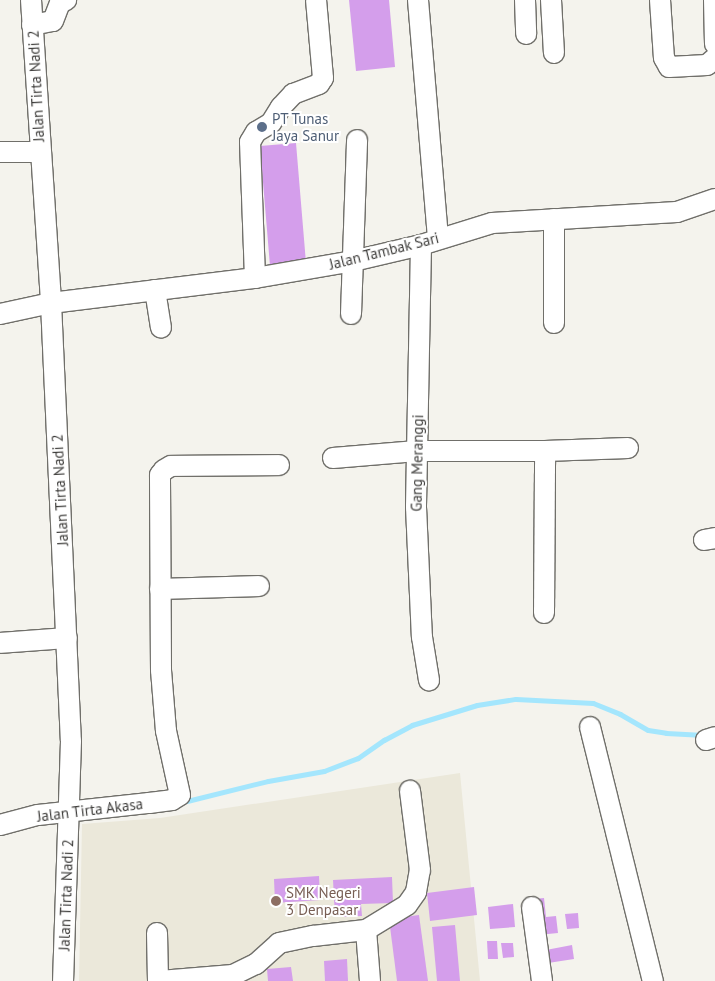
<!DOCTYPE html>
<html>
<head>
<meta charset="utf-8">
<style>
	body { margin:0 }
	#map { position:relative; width:715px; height:981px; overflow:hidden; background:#f4f3ed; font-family:"PT Sans",sans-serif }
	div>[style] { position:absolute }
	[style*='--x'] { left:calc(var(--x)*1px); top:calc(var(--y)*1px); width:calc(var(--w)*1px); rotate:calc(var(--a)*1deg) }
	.built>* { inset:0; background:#ebe8da }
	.stream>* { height:5px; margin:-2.5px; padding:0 2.5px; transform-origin:2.5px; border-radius:2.5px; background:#a4e6fd }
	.building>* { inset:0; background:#d49eeb }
	.roads { filter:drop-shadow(1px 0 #706f6a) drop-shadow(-1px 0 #706f6a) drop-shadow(0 1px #706f6a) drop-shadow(0 -1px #706f6a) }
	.minor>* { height:20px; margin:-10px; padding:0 10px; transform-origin:10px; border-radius:10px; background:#fff }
	.dots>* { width:14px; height:14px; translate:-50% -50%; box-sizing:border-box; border:2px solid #fff; border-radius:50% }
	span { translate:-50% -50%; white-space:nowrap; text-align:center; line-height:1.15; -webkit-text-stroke:4px #fff; paint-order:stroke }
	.street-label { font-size:15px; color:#3d3c3a }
	.service-label { font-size:15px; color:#4e5e75 }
	.left { translate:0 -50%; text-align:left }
	.education-label { font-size:15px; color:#785e54 }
</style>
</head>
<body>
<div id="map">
	<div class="built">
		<div style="clip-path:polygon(460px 773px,480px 981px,79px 981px,82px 824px,160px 818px)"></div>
	</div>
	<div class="stream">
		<div style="--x:187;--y:801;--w:83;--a:-13.9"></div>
		<div style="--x:268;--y:781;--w:57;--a:-10.1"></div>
		<div style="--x:324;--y:771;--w:36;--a:-21"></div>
		<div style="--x:358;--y:758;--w:32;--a:-35"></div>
		<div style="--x:384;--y:740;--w:32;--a:-28"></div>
		<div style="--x:412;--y:725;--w:68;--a:-17.1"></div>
		<div style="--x:477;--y:705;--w:39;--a:-9"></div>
		<div style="--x:516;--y:699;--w:77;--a:3"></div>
		<div style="--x:593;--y:703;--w:29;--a:22"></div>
		<div style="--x:620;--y:714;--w:32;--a:30"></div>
		<div style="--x:648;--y:730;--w:18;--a:9"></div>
		<div style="--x:666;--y:733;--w:38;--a:3"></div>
	</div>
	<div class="building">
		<div style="clip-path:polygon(349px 0,389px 0,395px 67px,356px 71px)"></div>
		<div style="clip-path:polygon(296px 143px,306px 263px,270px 266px,260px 146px)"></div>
		<div style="clip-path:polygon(319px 876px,320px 900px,275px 903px,274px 879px)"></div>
		<div style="clip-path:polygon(392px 877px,393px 903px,361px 904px,362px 916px,335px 917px,333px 880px)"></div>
		<div style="clip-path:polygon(474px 887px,477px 915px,430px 921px,427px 893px)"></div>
		<div style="clip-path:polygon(544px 898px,546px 917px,556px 916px,558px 933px,538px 935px,534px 899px)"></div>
		<div style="clip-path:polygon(513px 904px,515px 927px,490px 929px,488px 907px)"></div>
		<div style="clip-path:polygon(578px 913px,579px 928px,567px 929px,565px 914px)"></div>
		<div style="clip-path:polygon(419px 915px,428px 981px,397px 981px,389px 919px)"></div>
		<div style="clip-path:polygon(455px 925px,460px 981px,437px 981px,432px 927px)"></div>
		<div style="clip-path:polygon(487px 941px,497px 941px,498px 959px,488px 959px)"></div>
		<div style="clip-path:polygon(501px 943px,513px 943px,514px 957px,503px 958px)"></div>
		<div style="clip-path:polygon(572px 945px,574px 959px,548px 963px,546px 950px)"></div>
		<div style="clip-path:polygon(347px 959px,348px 981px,325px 981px,324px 961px)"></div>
		<div style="clip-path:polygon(291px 967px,293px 981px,268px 981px,267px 969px)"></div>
	</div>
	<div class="roads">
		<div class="minor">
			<div style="--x:31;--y:0;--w:304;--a:86.2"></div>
			<div style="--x:51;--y:303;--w:438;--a:87.4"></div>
			<div style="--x:71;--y:741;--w:240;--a:91.9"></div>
			<div style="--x:418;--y:0;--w:240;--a:85.2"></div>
			<div style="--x:525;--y:0;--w:34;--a:88"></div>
			<div style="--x:551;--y:0;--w:53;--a:86.8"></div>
			<div style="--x:660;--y:0;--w:58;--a:86.1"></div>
			<div style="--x:664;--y:58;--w:10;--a:61"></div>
			<div style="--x:669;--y:67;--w:38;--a:-3"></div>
			<div style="--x:707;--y:65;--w:11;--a:-41"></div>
			<div style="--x:714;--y:0;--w:44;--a:88.7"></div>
			<div style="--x:32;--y:25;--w:21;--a:-11"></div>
			<div style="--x:53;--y:21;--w:19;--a:-69"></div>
			<div style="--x:60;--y:3;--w:7;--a:-27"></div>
			<div style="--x:0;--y:152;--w:39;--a:0"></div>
			<div style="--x:554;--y:219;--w:104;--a:90"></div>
			<div style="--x:421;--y:245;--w:262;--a:91.1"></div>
			<div style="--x:416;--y:507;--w:130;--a:87.4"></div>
			<div style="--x:422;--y:637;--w:44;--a:80.8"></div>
			<div style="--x:255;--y:278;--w:136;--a:-92.1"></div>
			<div style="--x:250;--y:142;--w:12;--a:-59"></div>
			<div style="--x:256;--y:132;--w:17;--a:-31"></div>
			<div style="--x:271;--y:123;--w:19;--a:-58"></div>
			<div style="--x:281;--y:107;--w:18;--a:-47"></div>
			<div style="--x:293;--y:94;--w:28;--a:-21"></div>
			<div style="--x:319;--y:84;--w:7;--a:-56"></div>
			<div style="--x:323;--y:78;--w:78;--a:-95.1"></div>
			<div style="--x:155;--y:290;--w:38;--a:81"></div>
			<div style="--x:0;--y:314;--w:52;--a:-12.2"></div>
			<div style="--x:51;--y:303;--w:206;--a:-7"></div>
			<div style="--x:255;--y:278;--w:99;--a:-9.8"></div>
			<div style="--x:353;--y:261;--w:70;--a:-13.2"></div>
			<div style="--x:421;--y:245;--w:74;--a:-17.2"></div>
			<div style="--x:492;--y:223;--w:185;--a:-3.4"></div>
			<div style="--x:677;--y:212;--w:40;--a:-18.9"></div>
			<div style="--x:351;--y:314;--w:174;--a:-88"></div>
			<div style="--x:333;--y:458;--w:84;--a:-4.8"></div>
			<div style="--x:417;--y:451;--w:128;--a:0"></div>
			<div style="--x:545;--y:451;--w:83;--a:-2.1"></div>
			<div style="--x:704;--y:540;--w:11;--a:-10"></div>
			<div style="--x:160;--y:589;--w:99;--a:-1.7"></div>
			<div style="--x:544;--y:613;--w:162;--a:-89.6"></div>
			<div style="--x:0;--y:643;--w:67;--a:-4.3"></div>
			<div style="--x:590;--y:727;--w:262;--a:76.1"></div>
			<div style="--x:706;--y:740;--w:9;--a:-18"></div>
			<div style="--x:0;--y:825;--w:39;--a:-15"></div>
			<div style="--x:38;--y:815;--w:112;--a:-6.2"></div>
			<div style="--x:149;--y:803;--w:23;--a:-7"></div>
			<div style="--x:172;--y:800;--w:9;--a:-32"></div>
			<div style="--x:180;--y:795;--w:66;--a:-102.3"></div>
			<div style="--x:166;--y:731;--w:61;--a:-94.7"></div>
			<div style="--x:161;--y:670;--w:195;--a:-90.3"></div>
			<div style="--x:160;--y:475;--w:6;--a:-51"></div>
			<div style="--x:164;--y:470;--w:8;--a:-30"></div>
			<div style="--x:171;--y:466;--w:108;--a:-0.5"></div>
			<div style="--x:532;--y:907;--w:75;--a:82.3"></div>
			<div style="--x:157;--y:933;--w:48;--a:88.8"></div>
			<div style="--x:160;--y:981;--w:73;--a:-4.7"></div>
			<div style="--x:233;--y:975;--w:25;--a:-26"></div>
			<div style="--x:256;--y:964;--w:31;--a:-42"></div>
			<div style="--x:279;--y:943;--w:35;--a:-12"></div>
			<div style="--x:313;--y:936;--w:53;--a:-6.5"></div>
			<div style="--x:370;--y:981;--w:51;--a:-94.5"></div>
			<div style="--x:366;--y:930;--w:48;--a:-31.4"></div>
			<div style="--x:407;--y:905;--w:16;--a:-55"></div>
			<div style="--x:416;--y:892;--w:22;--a:-80"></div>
			<div style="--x:420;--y:870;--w:80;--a:-97.2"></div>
		</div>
	</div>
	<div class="dots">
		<div style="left:262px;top:127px;background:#5c6f8a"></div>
		<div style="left:276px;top:901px;background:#8d6e63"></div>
	</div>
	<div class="street-label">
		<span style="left:36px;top:86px;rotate:-93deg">Jalan Tirta Nadi 2</span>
		<span style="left:384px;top:251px;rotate:-14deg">Jalan Tambak Sari</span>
		<span style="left:417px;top:463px;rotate:-89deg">Gang Meranggi</span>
		<span style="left:60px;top:490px;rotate:-93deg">Jalan Tirta Nadi 2</span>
		<span style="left:90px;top:810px;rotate:-7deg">Jalan Tirta Akasa</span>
		<span style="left:66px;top:895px;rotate:-88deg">Jalan Tirta Nadi 2</span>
	</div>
	<div class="service-label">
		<span class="left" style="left:272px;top:127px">PT Tunas<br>Jaya Sanur</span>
	</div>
	<div class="education-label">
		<span class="left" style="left:286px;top:901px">SMK Negeri<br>3 Denpasar</span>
	</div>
</div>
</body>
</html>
